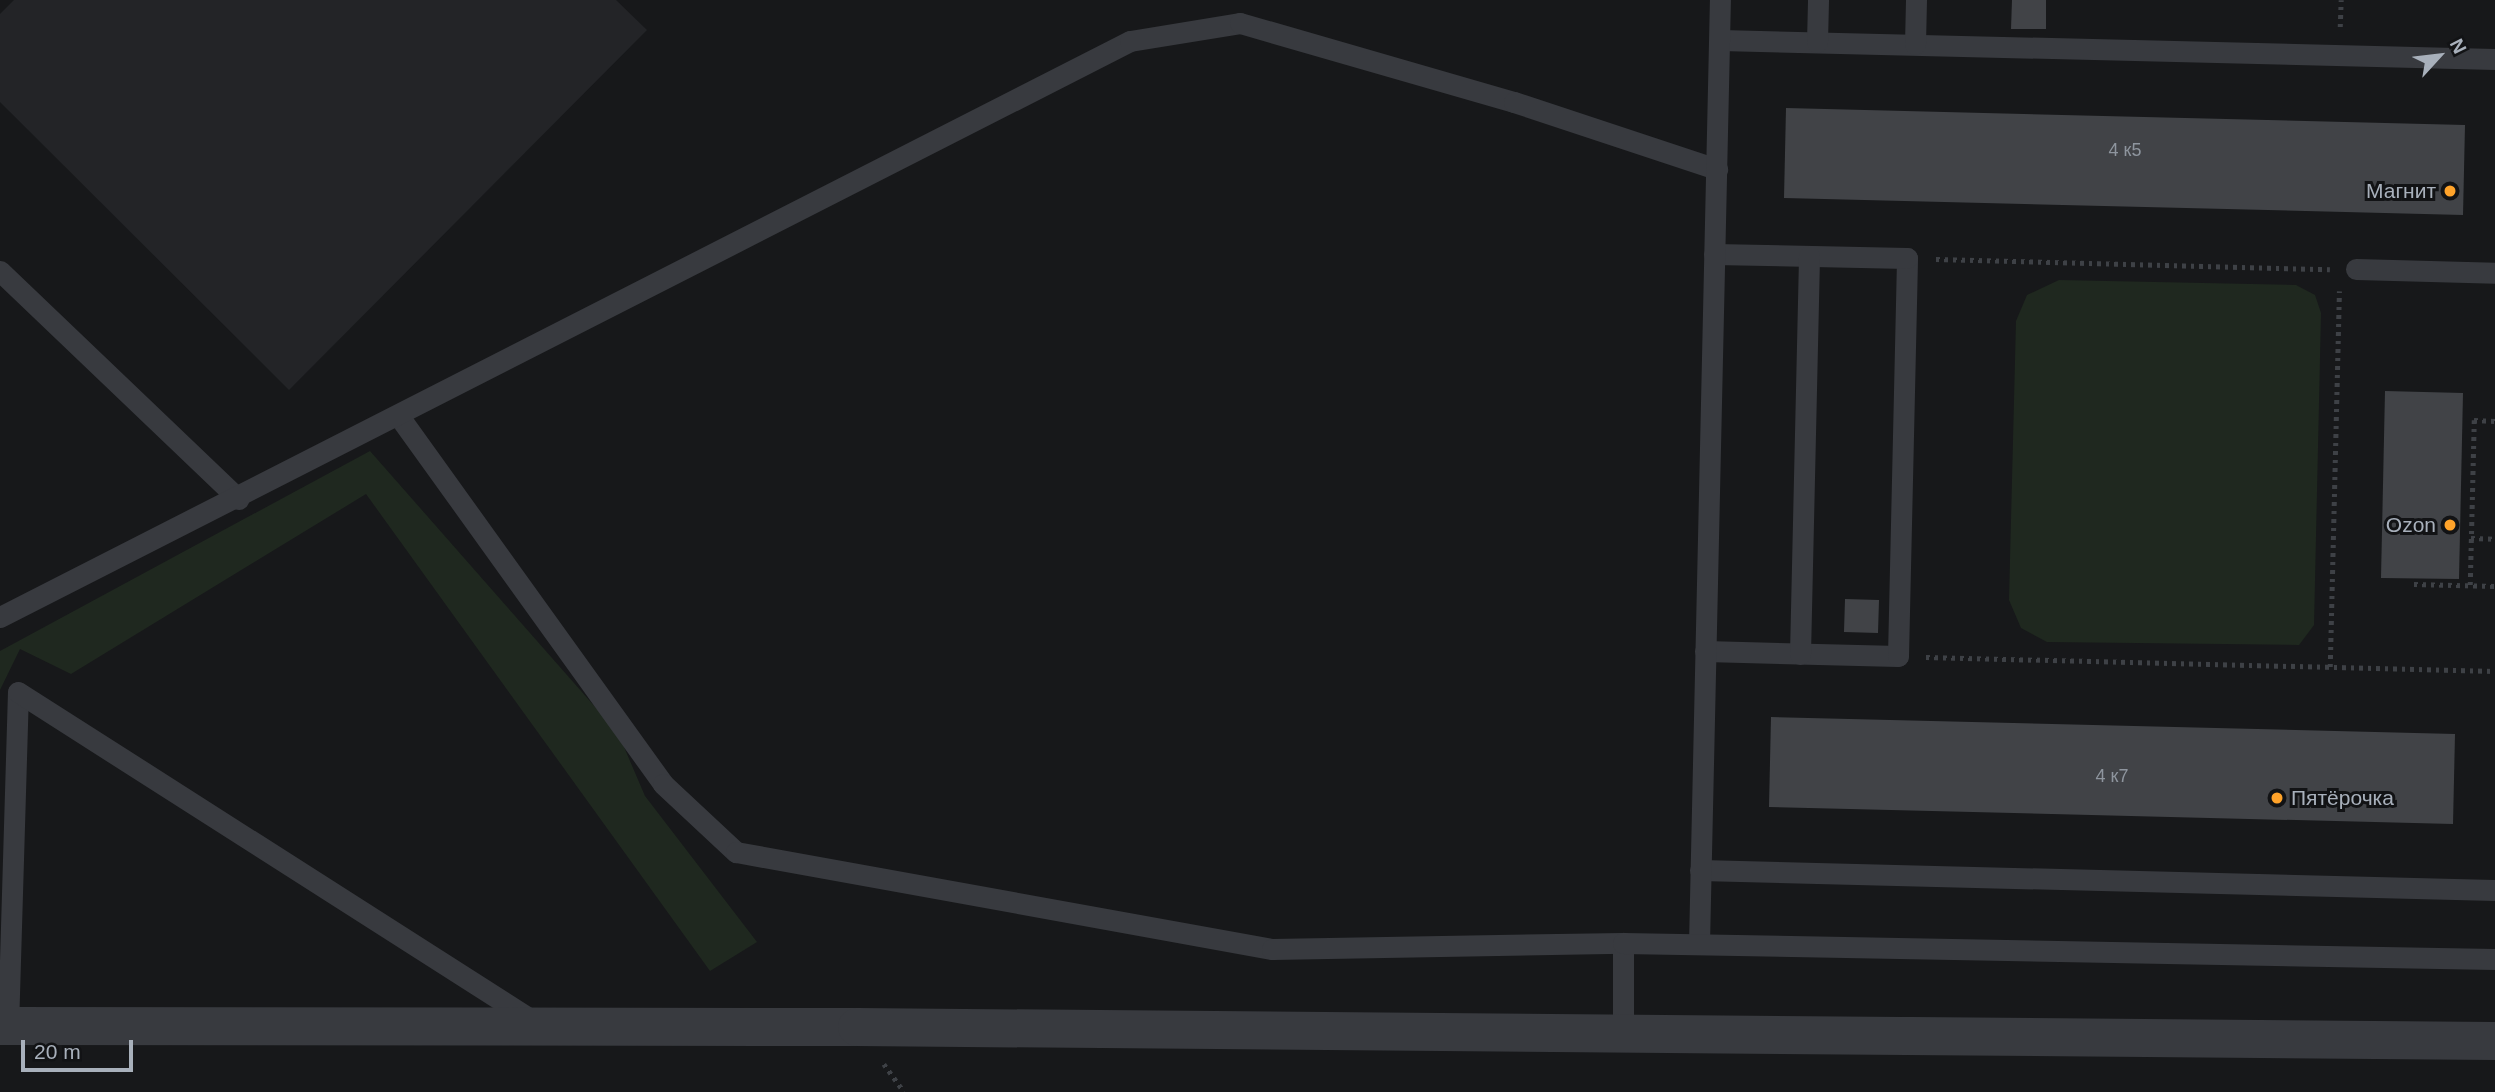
<!DOCTYPE html>
<html>
<head>
<meta charset="utf-8">
<style>
	body { margin:0 }
	#map { position:relative; width:2495px; height:1092px; overflow:hidden; background:#17181a; font-family:Helvetica,sans-serif }
	div>[style] { position:absolute }
	[style*='--x'] { left:calc(var(--x)*1px); top:calc(var(--y)*1px); width:calc(var(--w)*1px); rotate:calc(var(--a)*1deg) }
	.built>* { inset:0; background:#232427 }
	.green>* { inset:0; background:#1f281f }
	.building>* { inset:0; background:#414347 }
	.path>* { height:4.5px; margin-top:-2.25px; transform-origin:0; background:repeating-linear-gradient(90deg,#3e4146 0 3.5px,transparent 0 8.5px) }
	.service>* { height:21px; margin:-10.5px; padding:0 10.5px; transform-origin:10.5px; border-radius:10.5px; background:#383a3f }
	.minor>* { height:38px; margin:-19px; padding:0 19px; transform-origin:19px; border-radius:19px; background:#383a3f }
	.dots>* { width:19px; height:19px; translate:-50% -50%; box-sizing:border-box; border:4px solid #121315; border-radius:50% }
	span { translate:-50% -50%; white-space:nowrap; text-align:center; line-height:1.15; -webkit-text-stroke:6px #121315; paint-order:stroke }
	.number-label { font-size:18px; color:#8e959e }
	.number-label span { -webkit-text-stroke-width:0 }
	.poi-label { font-size:21px; color:#a8b0bb }
	.right { translate:-100% -50%; text-align:right }
	.left { translate:0 -50%; text-align:left }
	.north { position:absolute; left:2404px; top:21px; width:70px; height:70px; -webkit-text-stroke:5px #121315; paint-order:stroke; rotate:63deg; font-size:19px; font-weight:700; line-height:28px; text-align:center; color:#a8b0bb }
	.north::after { content:''; display:block; margin:auto; width:24px; height:32px; background:#a8b0bb; clip-path:polygon(50% 0,100% 100%,50% 72%,0 100%) }
	.scale { position:absolute; left:21px; top:1040px; width:112px; height:32px; box-sizing:border-box; border:4px solid #a8b0bb; border-top:0; padding-left:9px; font-size:21px; line-height:24px; white-space:nowrap; color:#a8b0bb; -webkit-text-stroke:5px #121315; paint-order:stroke }
</style>
</head>
<body>
<div id="map">
	<div class="built">
		<div style="clip-path:polygon(14px 0,616px 0,647px 30px,289px 390px,0 102px,0 14px)"></div>
	</div>
	<div class="green">
		<div style="clip-path:polygon(2059px 280px,2296px 285px,2315px 295px,2321px 313px,2314px 625px,2299px 645px,2047px 642px,2021px 628px,2009px 600px,2016px 321px,2027px 295px)"></div>
		<div style="clip-path:polygon(370px 451px,618px 733px,645px 796px,757px 942px,710px 971px,366px 494px,71px 674px,20px 649px,0 690px,0 651px)"></div>
	</div>
	<div class="building">
		<div style="clip-path:polygon(2012px 0,2046px 0,2046px 29px,2011px 29px)"></div>
		<div style="clip-path:polygon(1786px 108px,2465px 125px,2463px 215px,1784px 198px)"></div>
		<div style="clip-path:polygon(2385px 391px,2463px 393px,2459px 579px,2381px 578px)"></div>
		<div style="clip-path:polygon(1845px 599px,1879px 600px,1878px 633px,1844px 632px)"></div>
		<div style="clip-path:polygon(1771px 717px,2455px 734px,2453px 824px,1769px 807px)"></div>
	</div>
	<div class="path">
		<div style="--x:2340;--y:27;--w:27;--a:-88"></div>
		<div style="--x:1936;--y:259;--w:394;--a:1.5"></div>
		<div style="--x:2471;--y:538;--w:24;--a:2"></div>
		<div style="--x:2414;--y:584;--w:81;--a:1.4"></div>
		<div style="--x:2470;--y:585;--w:165;--a:-88.6"></div>
		<div style="--x:2474;--y:420;--w:21;--a:3"></div>
		<div style="--x:1926;--y:657;--w:569;--a:1.41"></div>
		<div style="--x:2330;--y:667;--w:376;--a:-88.6"></div>
		<div style="--x:884;--y:1064;--w:34;--a:54"></div>
	</div>
	<div class="service">
		<div style="--x:1720;--y:40;--w:775;--a:1.4"></div>
		<div style="--x:1817;--y:42;--w:42;--a:-88.6"></div>
		<div style="--x:1915;--y:44;--w:44;--a:-88.7"></div>
		<div style="--x:2356;--y:269;--w:139;--a:1.6"></div>
		<div style="--x:0;--y:271;--w:330;--a:43.7"></div>
		<div style="--x:398;--y:415;--w:454;--a:54.3"></div>
		<div style="--x:663;--y:784;--w:100;--a:43"></div>
		<div style="--x:736;--y:852;--w:545;--a:10.26"></div>
		<div style="--x:1272;--y:949;--w:351;--a:-1"></div>
		<div style="--x:0;--y:617;--w:1268;--a:-27.01"></div>
		<div style="--x:1130;--y:41;--w:111;--a:-9.3"></div>
		<div style="--x:1240;--y:23;--w:285;--a:16.1"></div>
		<div style="--x:1514;--y:102;--w:214;--a:18.3"></div>
		<div style="--x:1705;--y:651;--w:193;--a:1.5"></div>
		<div style="--x:1898;--y:656;--w:398;--a:-88.7"></div>
		<div style="--x:1907;--y:258;--w:193;--a:-178.8"></div>
		<div style="--x:1800;--y:654;--w:398;--a:-88.7"></div>
		<div style="--x:1700;--y:870;--w:795;--a:1.44"></div>
		<div style="--x:1699;--y:944;--w:944;--a:-88.73"></div>
		<div style="--x:8;--y:1028;--w:336;--a:-88.3"></div>
		<div style="--x:18;--y:692;--w:613;--a:32.55"></div>
		<div style="--x:1623;--y:1036;--w:93;--a:-90"></div>
		<div style="--x:1623;--y:943;--w:872;--a:1.05"></div>
	</div>
	<div class="minor">
		<div style="--x:0;--y:1026;--w:857;--a:0.07"></div>
		<div style="--x:857;--y:1027;--w:1638;--a:0.49"></div>
	</div>
	<div class="dots">
		<div style="left:2450px;top:191px;background:#ffa32a"></div>
		<div style="left:2450px;top:525px;background:#ffa32a"></div>
		<div style="left:2277px;top:798px;background:#ffa32a"></div>
	</div>
	<div class="number-label">
		<span style="left:2125px;top:150px">4 к5</span>
		<span style="left:2112px;top:776px">4 к7</span>
	</div>
	<div class="poi-label">
		<span class="right" style="left:2436px;top:191px">Магнит</span>
		<span class="right" style="left:2436px;top:525px">Ozon</span>
		<span class="left" style="left:2291px;top:798px">Пятёрочка</span>
	</div>
	<div class="north">N</div>
	<div class="scale">20 m</div>
</div>
</body>
</html>
